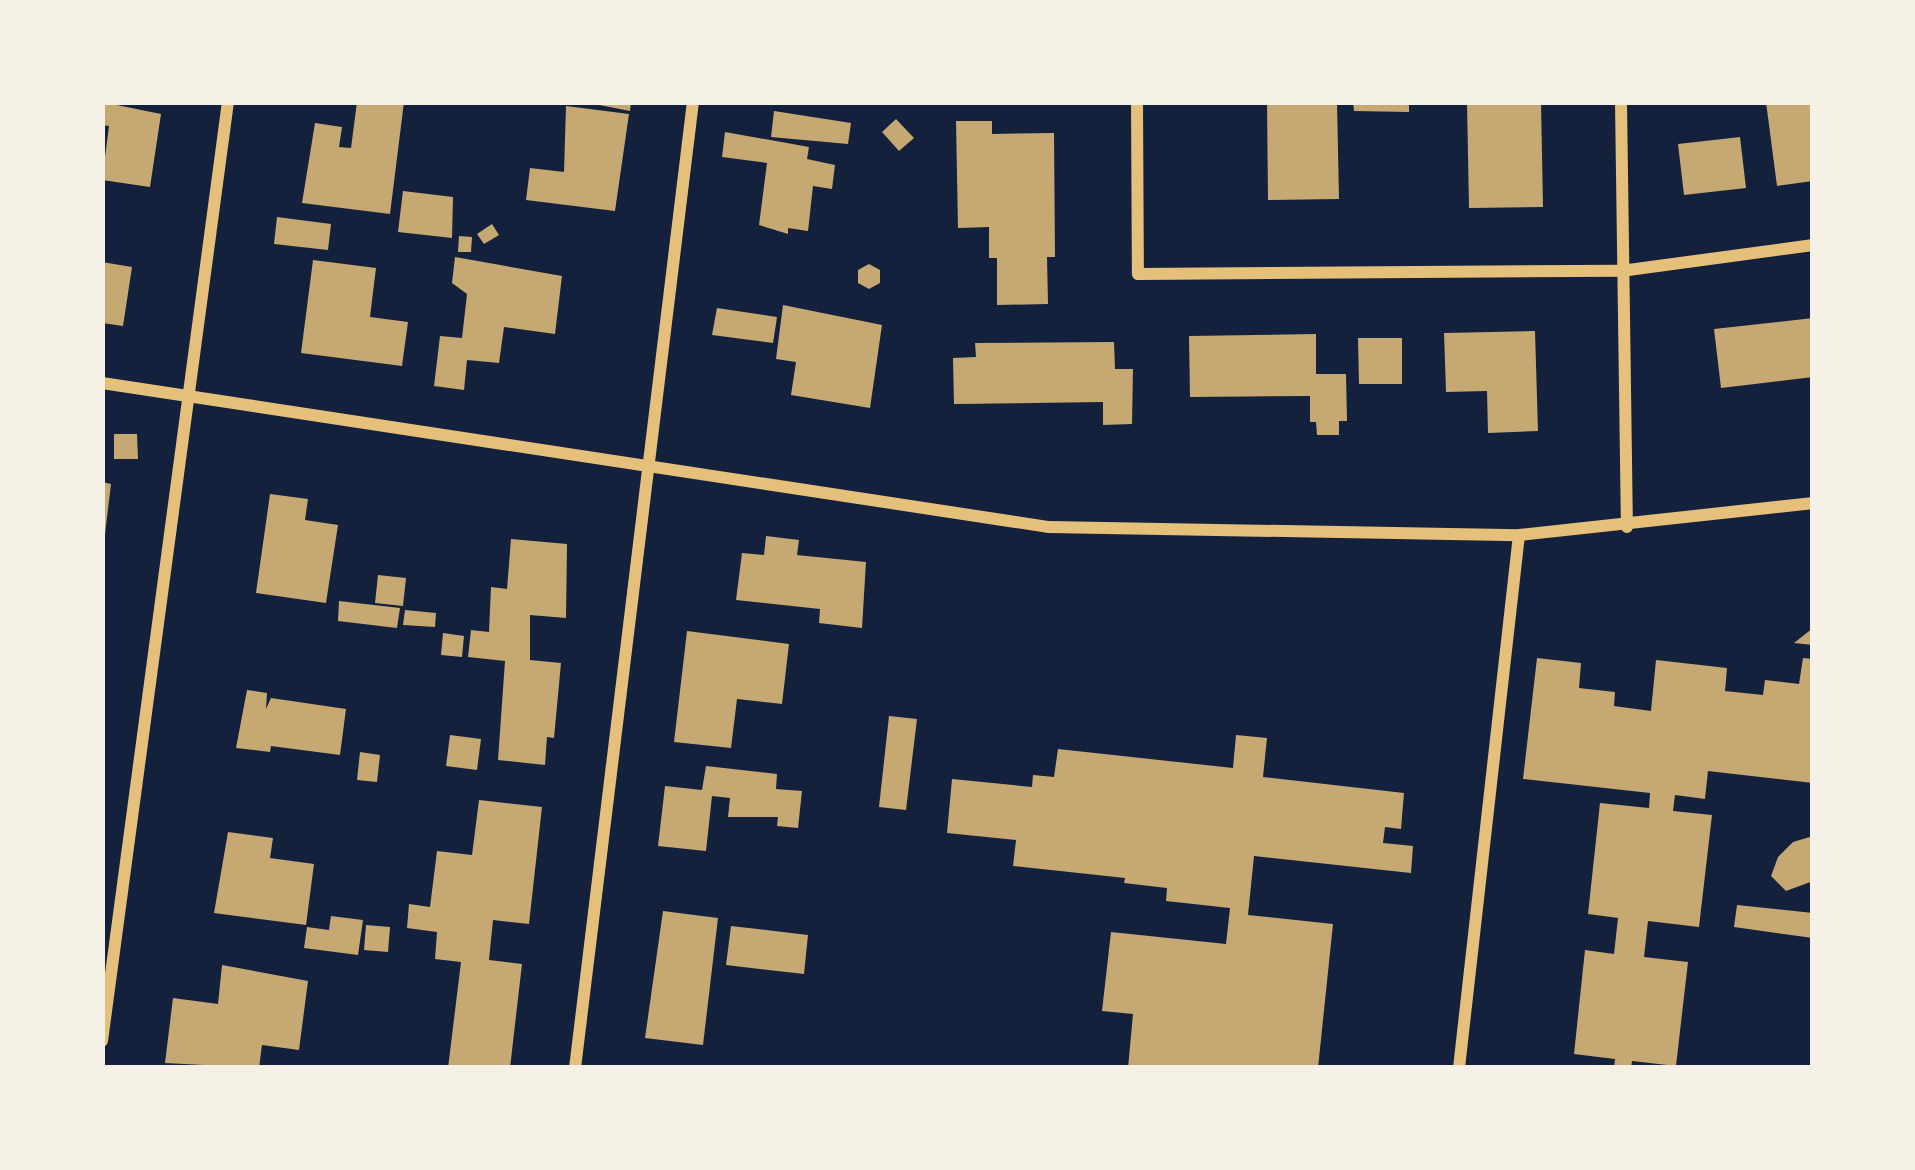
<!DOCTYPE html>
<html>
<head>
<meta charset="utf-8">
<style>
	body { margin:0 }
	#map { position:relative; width:1915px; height:1170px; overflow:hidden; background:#14213d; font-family:"Fira Sans",sans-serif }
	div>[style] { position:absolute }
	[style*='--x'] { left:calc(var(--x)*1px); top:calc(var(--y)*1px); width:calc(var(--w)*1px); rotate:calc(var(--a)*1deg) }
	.building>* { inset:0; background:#c6a872 }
	.minor>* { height:12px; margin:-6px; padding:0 6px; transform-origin:6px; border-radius:6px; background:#e5c07b }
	span { translate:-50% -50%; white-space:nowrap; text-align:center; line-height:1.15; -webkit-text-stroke:10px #f6f1e7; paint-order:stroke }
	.frame { position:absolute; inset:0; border:105px solid #f6f1e7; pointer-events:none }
</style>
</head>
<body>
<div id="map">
	<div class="building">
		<div style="clip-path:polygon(102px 102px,161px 114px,150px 187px,102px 180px,109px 126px,102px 125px)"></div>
		<div style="clip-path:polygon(357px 102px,404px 102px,390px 214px,302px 203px,315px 123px,342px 127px,339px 147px,351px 148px)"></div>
		<div style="clip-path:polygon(584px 102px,631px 102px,630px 111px)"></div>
		<div style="clip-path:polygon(1267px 102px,1337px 102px,1339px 199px,1268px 200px)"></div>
		<div style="clip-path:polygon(1353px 102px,1409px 102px,1409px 112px,1354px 111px)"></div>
		<div style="clip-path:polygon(1467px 102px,1541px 102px,1543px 207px,1469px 208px)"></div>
		<div style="clip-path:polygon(1766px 102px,1813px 102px,1813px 181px,1777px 186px)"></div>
		<div style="clip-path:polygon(566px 106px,629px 114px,615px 211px,526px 200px,530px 168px,564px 172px)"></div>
		<div style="clip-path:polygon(774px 111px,851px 123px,848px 144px,771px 137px)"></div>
		<div style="clip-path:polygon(896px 119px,914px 138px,899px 151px,882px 132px)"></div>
		<div style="clip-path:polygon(956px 121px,992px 121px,992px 134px,1054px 133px,1055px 257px,1047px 257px,1048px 304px,997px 305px,997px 258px,989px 258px,989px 227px,958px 228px)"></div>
		<div style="clip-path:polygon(725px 132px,809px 147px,807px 159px,835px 165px,832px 189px,813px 186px,808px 231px,788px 228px,788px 234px,759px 225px,767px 163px,722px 157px)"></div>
		<div style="clip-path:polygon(1740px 137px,1746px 188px,1684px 195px,1678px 144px)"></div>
		<div style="clip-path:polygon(403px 191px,453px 197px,452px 238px,398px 232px)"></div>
		<div style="clip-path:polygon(277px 217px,331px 224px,328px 250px,274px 244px)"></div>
		<div style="clip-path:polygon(492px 224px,499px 235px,484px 244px,477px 234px)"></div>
		<div style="clip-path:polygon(459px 236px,472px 237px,471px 252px,458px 252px)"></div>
		<div style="clip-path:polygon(455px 257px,562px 276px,555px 334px,504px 327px,499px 363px,467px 360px,464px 390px,434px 386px,440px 336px,462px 338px,467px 294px,452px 283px)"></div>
		<div style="clip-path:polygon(313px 260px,376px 268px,370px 317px,408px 322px,402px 366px,301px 353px)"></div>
		<div style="clip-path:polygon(102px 262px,132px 267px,123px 326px,102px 323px)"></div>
		<div style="clip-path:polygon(869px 264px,880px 270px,880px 283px,869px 289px,858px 283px,858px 270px)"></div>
		<div style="clip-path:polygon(783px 305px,882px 325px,870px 408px,791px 395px,796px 362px,776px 359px)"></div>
		<div style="clip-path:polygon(717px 308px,777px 317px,773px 343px,712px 335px)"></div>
		<div style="clip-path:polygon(1813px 318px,1813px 377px,1721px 388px,1714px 329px)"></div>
		<div style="clip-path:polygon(1535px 331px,1538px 431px,1488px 433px,1487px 391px,1446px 392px,1444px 333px)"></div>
		<div style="clip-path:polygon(1316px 334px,1316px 374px,1346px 374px,1347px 421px,1339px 421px,1339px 435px,1317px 435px,1316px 422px,1310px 422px,1310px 396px,1190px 397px,1189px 336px)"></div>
		<div style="clip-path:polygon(1358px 338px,1402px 338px,1402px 384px,1359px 384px)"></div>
		<div style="clip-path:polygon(1114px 342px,1115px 369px,1133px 369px,1132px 424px,1103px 425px,1103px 402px,954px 404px,953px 358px,976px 357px,975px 343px)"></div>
		<div style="clip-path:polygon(114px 434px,137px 434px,138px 459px,114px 459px)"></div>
		<div style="clip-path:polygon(102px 482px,111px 484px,105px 534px,102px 534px)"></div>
		<div style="clip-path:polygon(270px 494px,308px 499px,305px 520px,338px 525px,326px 603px,256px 593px)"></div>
		<div style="clip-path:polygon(766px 536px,799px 540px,797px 555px,866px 562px,862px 628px,819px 623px,820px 609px,736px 600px,742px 553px,764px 555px)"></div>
		<div style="clip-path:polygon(511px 539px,567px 544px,566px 618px,530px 615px,530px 660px,561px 663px,554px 738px,547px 737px,545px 765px,498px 760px,505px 661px,468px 657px,471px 630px,489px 632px,491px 587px,507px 589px)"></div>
		<div style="clip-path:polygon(378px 575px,406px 578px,403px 606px,375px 603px)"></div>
		<div style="clip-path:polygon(339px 601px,400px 608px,397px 628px,338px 621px)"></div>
		<div style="clip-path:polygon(405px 610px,436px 613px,435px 627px,403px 625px)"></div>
		<div style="clip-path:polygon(1813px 628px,1813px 645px,1794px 643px)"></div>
		<div style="clip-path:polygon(687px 631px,789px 644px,782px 704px,737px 699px,731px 748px,674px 742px)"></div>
		<div style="clip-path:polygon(443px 633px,464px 636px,462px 657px,441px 655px)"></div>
		<div style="clip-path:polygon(1537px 658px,1581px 663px,1579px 688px,1615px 692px,1614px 706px,1651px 711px,1656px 660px,1727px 668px,1725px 691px,1763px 695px,1765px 680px,1799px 684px,1803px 658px,1813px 659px,1813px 783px,1708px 771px,1705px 799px,1675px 795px,1673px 811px,1712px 815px,1699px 927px,1648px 921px,1644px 957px,1688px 962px,1676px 1066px,1632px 1061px,1631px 1068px,1614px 1068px,1615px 1059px,1574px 1054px,1585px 950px,1614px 954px,1618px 918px,1588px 914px,1600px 803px,1649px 808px,1650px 793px,1523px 779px)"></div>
		<div style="clip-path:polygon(247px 690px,267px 693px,266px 709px,271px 698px,346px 709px,340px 755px,271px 746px,270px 752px,236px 748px)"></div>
		<div style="clip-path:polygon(889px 716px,917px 719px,906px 810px,879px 807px)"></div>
		<div style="clip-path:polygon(450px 735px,481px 739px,477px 770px,446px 766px)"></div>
		<div style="clip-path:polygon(1236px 735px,1267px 738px,1263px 777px,1404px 793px,1401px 829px,1385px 827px,1383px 843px,1413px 846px,1411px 873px,1254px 856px,1248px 915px,1333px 924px,1318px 1068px,1128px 1068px,1133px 1014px,1102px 1011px,1111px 932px,1226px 944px,1230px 908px,1166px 901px,1167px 888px,1124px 883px,1125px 878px,1013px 866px,1016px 840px,947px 833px,952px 779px,1032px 787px,1033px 775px,1054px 777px,1058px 749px,1233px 768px)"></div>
		<div style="clip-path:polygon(360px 752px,380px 755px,377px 782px,357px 780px)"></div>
		<div style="clip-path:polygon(706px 766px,777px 774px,776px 789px,802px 791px,798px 828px,777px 826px,778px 817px,728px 817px,730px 798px,712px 796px,706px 851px,658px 846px,665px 786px,702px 790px)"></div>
		<div style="clip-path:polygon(479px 800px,542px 807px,529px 924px,493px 920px,489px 960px,522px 964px,510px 1068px,448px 1068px,461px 962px,435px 959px,437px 932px,407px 928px,409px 904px,430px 907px,437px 851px,472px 855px)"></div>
		<div style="clip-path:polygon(228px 832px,273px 838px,270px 858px,314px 864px,306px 925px,214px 913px)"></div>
		<div style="clip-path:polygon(1813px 836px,1813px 881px,1786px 891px,1771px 876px,1778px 857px,1793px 842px)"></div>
		<div style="clip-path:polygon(1737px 905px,1813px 913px,1813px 938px,1734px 927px)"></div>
		<div style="clip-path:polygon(663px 911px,718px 918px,703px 1045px,645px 1038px)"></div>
		<div style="clip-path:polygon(331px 916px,363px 920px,358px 955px,304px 948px,307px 927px,329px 930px)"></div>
		<div style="clip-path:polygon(366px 925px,390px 927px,388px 952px,364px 950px)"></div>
		<div style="clip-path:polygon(731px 926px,808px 935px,804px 974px,726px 965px)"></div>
		<div style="clip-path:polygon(222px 965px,308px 981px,299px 1050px,262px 1045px,259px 1068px,165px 1063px,173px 998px,218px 1004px)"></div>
	</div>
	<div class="minor">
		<div style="--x:1137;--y:102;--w:172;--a:89.7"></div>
		<div style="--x:1138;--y:274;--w:483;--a:-0.4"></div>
		<div style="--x:1621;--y:271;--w:194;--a:-7.7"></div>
		<div style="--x:1621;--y:102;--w:425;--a:89.2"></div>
		<div style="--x:102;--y:383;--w:958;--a:8.65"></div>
		<div style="--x:1049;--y:527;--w:470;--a:1"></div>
		<div style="--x:1519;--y:535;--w:296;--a:-6.2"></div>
		<div style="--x:102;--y:1041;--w:947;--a:-82.36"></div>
		<div style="--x:575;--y:1068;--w:973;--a:-83.04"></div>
		<div style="--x:1459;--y:1068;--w:536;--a:-83.58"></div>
	</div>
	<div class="frame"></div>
</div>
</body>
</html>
